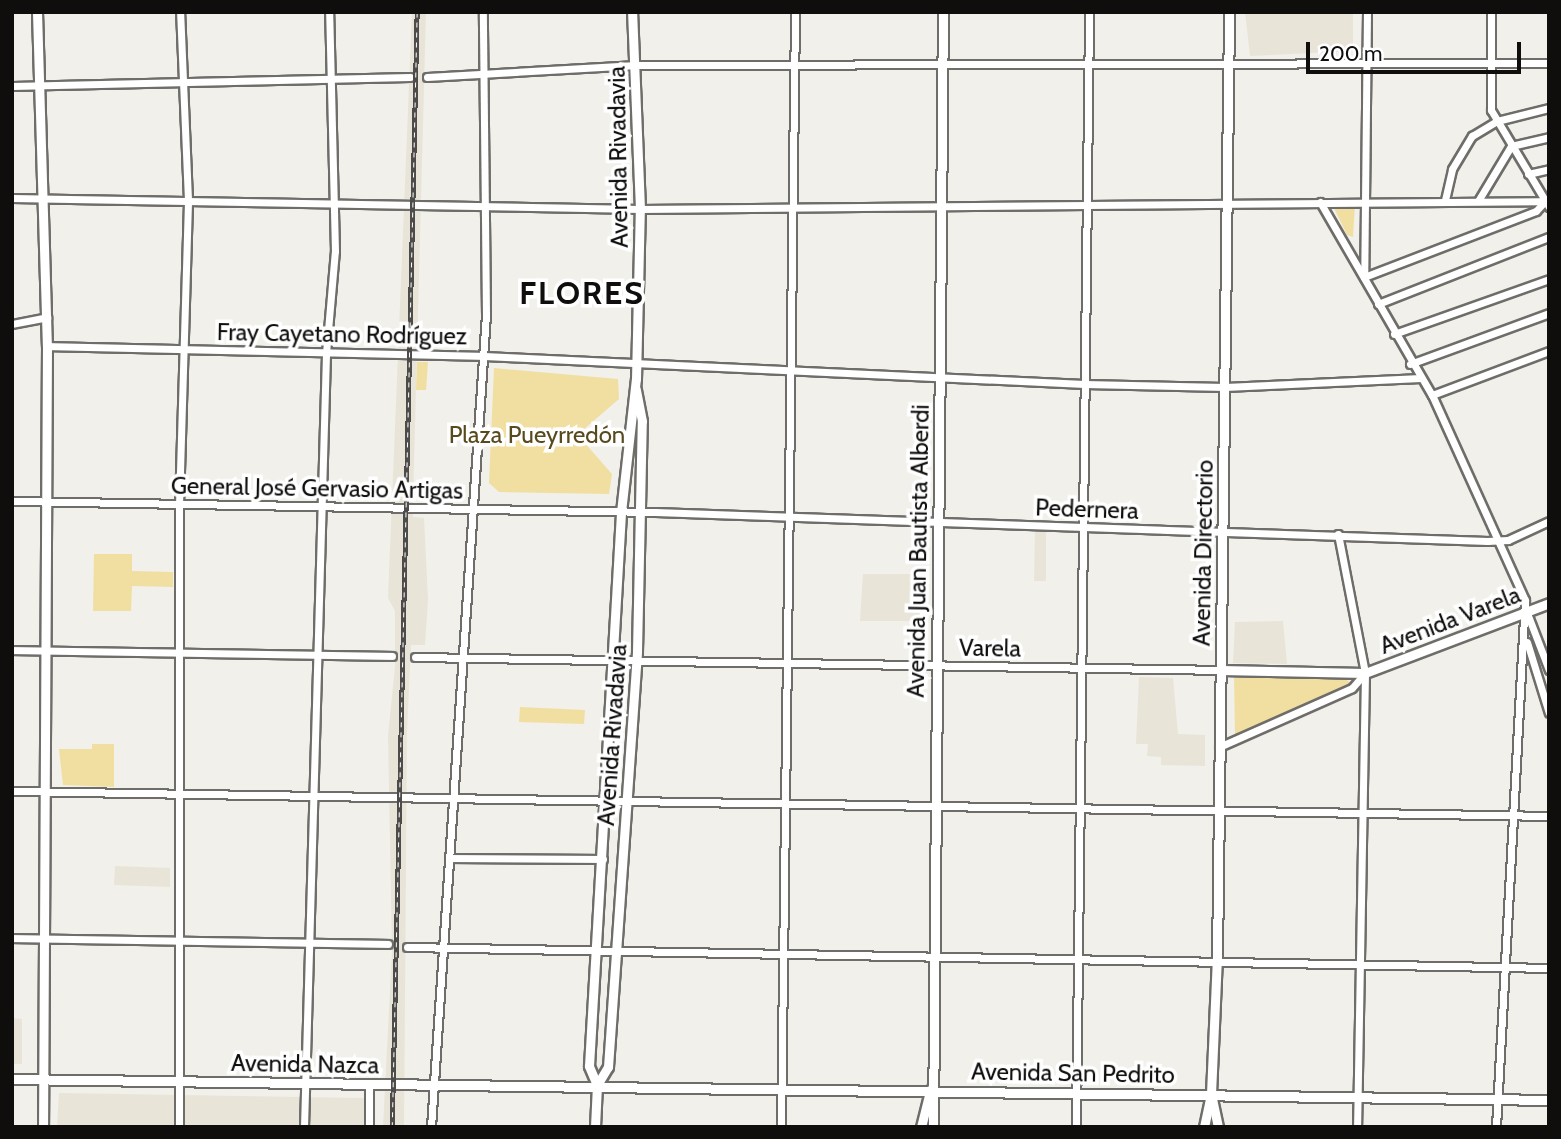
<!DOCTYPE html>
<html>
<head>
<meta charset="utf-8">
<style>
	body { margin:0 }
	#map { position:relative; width:1561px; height:1139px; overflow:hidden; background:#f1f0eb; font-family:Cabin,sans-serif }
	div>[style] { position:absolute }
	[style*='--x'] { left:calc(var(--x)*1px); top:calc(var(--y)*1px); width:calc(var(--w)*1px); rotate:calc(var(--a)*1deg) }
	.built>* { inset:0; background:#e8e4d8 }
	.green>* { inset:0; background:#f1dfa2 }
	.roads { filter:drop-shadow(2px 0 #6e6d69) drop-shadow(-2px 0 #6e6d69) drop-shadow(0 2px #6e6d69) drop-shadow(0 -2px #6e6d69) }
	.minor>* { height:7px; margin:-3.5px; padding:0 3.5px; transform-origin:3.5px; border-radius:3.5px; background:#fff }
	.major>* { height:9px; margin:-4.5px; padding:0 4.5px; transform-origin:4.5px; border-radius:4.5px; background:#fff }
	.rail>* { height:4.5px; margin-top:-2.25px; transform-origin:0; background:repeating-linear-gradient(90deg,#fff 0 5px,#4d4c4a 0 10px); box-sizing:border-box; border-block:2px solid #4d4c4a }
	span { translate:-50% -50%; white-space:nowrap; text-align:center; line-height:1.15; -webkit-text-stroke:7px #fff; paint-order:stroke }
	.street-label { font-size:24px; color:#0f0e0d }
	.park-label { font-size:24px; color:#574a1c }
	.district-label { font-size:32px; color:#0f0e0d; font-weight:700; letter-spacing:2px }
	.frame { position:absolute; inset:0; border:14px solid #0f0e0d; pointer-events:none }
	.scale { position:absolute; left:1306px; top:42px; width:215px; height:32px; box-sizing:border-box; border:4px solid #0f0e0d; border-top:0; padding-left:9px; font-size:21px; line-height:24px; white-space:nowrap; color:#0f0e0d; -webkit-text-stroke:5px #fff; paint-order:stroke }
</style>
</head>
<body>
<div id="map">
	<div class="built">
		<div style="clip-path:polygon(412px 12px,426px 12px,413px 500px,413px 517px,424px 518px,428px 600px,425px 645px,411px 645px,407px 731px,404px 1127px,383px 1127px,392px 952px,388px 736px,395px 667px,395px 611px,388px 598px)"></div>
		<div style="clip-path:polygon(1245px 12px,1353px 12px,1353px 51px,1250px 56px)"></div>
		<div style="clip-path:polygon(1035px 532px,1046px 532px,1046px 581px,1034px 581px)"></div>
		<div style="clip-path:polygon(863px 574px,927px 574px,926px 621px,860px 621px)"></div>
		<div style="clip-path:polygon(1283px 621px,1287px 664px,1233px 663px,1235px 622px)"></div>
		<div style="clip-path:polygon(1139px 677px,1173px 678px,1178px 734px,1205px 735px,1205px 766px,1161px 765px,1161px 757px,1147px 756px,1148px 744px,1136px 744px)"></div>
		<div style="clip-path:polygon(115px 866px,170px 868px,170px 887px,114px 885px)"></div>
		<div style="clip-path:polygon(12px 1018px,22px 1019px,22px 1064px,12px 1064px)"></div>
		<div style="clip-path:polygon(59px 1093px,364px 1098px,364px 1127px,57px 1127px)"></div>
	</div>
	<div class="green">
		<div style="clip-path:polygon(1332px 204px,1355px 205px,1353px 237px,1347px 235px)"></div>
		<div style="clip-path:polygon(417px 362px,428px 362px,426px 390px,416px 390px)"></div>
		<div style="clip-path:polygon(494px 368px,618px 379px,619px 399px,583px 430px,583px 441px,612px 474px,609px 494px,499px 492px,489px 483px)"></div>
		<div style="clip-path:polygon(94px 554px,132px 554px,132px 571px,173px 572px,173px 587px,132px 586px,131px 611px,93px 611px)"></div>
		<div style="clip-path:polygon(1234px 677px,1343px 678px,1352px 683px,1235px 736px)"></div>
		<div style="clip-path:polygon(520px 707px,585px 710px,584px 724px,519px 722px)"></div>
		<div style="clip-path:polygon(92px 744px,114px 744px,114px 787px,63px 785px,59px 749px,92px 749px)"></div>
	</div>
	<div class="roads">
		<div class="minor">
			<div style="--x:1367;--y:12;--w:265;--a:90.6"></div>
			<div style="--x:1364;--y:277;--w:184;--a:-21"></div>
			<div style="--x:1536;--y:211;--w:13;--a:-48"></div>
			<div style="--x:1491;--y:12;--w:98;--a:90"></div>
			<div style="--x:1491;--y:110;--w:113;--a:59.1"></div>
			<div style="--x:427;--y:77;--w:210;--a:-3.3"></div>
			<div style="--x:637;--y:65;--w:912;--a:-0.13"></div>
			<div style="--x:12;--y:86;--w:398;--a:-1.3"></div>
			<div style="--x:1528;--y:174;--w:22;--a:-13"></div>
			<div style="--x:12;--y:198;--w:628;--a:1"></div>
			<div style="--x:640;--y:209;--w:909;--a:-0.5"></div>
			<div style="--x:1445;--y:200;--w:32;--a:-77"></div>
			<div style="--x:1452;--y:169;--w:39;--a:-59"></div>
			<div style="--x:1472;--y:136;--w:29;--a:-31"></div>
			<div style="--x:1497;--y:121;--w:54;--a:-14"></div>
			<div style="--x:1478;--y:201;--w:64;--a:-59"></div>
			<div style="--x:1511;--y:146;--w:39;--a:-13"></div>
			<div style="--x:1320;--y:202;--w:223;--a:59.9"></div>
			<div style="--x:1432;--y:395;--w:225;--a:65.6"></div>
			<div style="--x:1525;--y:600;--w:528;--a:93.15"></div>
			<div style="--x:1378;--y:304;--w:184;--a:-21.4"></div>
			<div style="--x:12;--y:324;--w:36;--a:-11"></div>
			<div style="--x:1394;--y:334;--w:164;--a:-19.5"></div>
			<div style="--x:47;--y:346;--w:437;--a:1.3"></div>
			<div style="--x:484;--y:356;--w:601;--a:2.67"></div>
			<div style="--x:1084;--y:384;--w:141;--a:1.2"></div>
			<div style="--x:1225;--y:387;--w:196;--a:-2.6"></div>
			<div style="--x:1410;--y:364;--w:148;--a:-20.1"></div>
			<div style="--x:1432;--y:395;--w:125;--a:-20.6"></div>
			<div style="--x:12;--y:501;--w:643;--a:0.98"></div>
			<div style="--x:655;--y:512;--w:833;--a:2"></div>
			<div style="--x:1487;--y:541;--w:21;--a:-3"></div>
			<div style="--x:1508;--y:540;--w:45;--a:-24.9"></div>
			<div style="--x:1338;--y:534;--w:142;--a:79"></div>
			<div style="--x:1365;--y:673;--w:454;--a:91"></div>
			<div style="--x:1527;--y:613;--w:61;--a:68.9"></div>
			<div style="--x:1527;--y:642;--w:74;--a:72.8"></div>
			<div style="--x:12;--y:650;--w:380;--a:0.9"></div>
			<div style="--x:415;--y:657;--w:806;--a:0.92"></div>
			<div style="--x:1219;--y:747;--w:145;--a:-23.9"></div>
			<div style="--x:1352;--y:688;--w:20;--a:-49"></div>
			<div style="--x:12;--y:791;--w:1537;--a:0.93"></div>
			<div style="--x:451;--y:858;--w:152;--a:0.4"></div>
			<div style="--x:12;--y:938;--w:376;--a:0.9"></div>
			<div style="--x:407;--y:947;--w:1142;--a:1.05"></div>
			<div style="--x:179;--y:1127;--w:622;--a:-90"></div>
			<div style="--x:179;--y:505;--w:305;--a:-88.3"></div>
			<div style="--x:188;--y:200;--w:188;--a:-92.4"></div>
			<div style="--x:304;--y:1127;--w:774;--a:-88.37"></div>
			<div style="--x:326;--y:353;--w:102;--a:-85"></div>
			<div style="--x:335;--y:251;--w:239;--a:-91.4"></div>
			<div style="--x:369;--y:1127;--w:43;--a:-90"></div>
			<div style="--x:431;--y:1127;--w:815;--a:-86.13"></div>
			<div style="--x:486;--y:314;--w:302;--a:-90.6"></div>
			<div style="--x:781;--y:1127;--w:1115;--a:-89.28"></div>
			<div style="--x:1076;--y:1127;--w:1115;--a:-89.33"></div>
		</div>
		<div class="major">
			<div style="--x:37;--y:12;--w:334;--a:88.3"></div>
			<div style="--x:47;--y:346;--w:781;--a:90.29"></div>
			<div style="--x:1221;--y:670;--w:144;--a:1.2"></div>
			<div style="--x:1365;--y:673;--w:197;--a:-20.8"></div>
			<div style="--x:12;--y:1079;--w:1537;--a:0.78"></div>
			<div style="--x:597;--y:1085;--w:21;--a:-59"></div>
			<div style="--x:608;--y:1067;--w:417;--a:-86"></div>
			<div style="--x:637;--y:651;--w:230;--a:-88.8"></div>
			<div style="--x:642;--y:421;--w:33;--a:-101"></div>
			<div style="--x:1211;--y:1094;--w:34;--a:78"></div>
			<div style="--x:595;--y:1127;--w:42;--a:-87.3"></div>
			<div style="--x:597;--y:1085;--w:21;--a:-113"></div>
			<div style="--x:589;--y:1066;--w:555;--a:-86.69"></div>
			<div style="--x:621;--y:512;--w:134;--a:-83.6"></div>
			<div style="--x:636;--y:379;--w:170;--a:-88.7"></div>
			<div style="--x:640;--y:209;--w:197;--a:-92.3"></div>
			<div style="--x:921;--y:1127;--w:38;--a:-76"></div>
			<div style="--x:933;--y:1127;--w:1115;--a:-89.49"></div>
			<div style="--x:1204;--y:1127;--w:34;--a:-78"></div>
			<div style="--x:1211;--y:1094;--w:136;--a:-87.5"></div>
			<div style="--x:1217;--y:958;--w:946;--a:-89.27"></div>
		</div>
	</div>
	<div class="rail">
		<div style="--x:392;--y:1127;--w:1115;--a:-88.72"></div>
	</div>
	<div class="street-label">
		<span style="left:618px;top:157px;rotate:-91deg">Avenida Rivadavia</span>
		<span style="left:342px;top:334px;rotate:1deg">Fray Cayetano Rodríguez</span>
		<span style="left:317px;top:488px;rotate:1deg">General José Gervasio Artigas</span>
		<span style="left:1087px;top:509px;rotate:2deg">Pedernera</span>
		<span style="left:918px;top:551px;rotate:-89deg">Avenida Juan Bautista Alberdi</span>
		<span style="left:1203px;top:553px;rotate:-89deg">Avenida Directorio</span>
		<span style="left:1450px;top:620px;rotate:-21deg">Avenida Varela</span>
		<span style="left:990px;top:648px;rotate:1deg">Varela</span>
		<span style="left:612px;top:735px;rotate:-86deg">Avenida Rivadavia</span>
		<span style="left:305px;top:1064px;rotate:1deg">Avenida Nazca</span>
		<span style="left:1073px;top:1073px;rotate:1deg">Avenida San Pedrito</span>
	</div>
	<div class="park-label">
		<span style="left:537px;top:435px">Plaza Pueyrredón</span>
	</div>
	<div class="district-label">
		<span style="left:582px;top:293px">FLORES</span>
	</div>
	<div class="frame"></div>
	<div class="scale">200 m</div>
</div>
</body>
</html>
